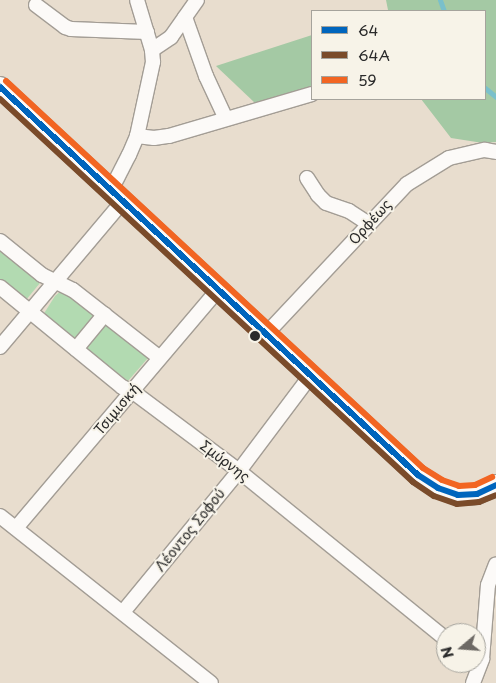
<!DOCTYPE html>
<html>
<head>
<meta charset="utf-8">
<style>
	body { margin:0 }
	#map { position:relative; width:496px; height:683px; overflow:hidden; background:#e8ddce; font-family:"Playpen Sans",sans-serif }
	div>[style] { position:absolute }
	[style*='--x'] { left:calc(var(--x)*1px); top:calc(var(--y)*1px); width:calc(var(--w)*1px); rotate:calc(var(--a)*1deg) }
	.green>* { inset:0; background:#b2dab1 }
	.forest>* { inset:0; background:#a4c9a4 }
	.stream>* { height:5px; margin:-2.5px; padding:0 2.5px; transform-origin:2.5px; border-radius:2.5px; background:#7ac0cb }
	.roads { filter:drop-shadow(1px 0 #a39d95) drop-shadow(-1px 0 #a39d95) drop-shadow(0 1px #a39d95) drop-shadow(0 -1px #a39d95) }
	.street>* { height:14px; margin:-7px; padding:0 7px; transform-origin:7px; border-radius:7px; background:#fcfaf8 }
	.secondary>* { height:20px; margin:-10px; padding:0 10px; transform-origin:10px; border-radius:10px; background:#fcfaf8 }
	.bus-1>* { height:6px; margin:-3px; padding:0 3px; transform-origin:3px; border-radius:3px; background:#0065bd }
	.bus-2>* { height:6px; margin:-3px; padding:0 3px; transform-origin:3px; border-radius:3px; background:#7a4b2a }
	.bus-3>* { height:6px; margin:-3px; padding:0 3px; transform-origin:3px; border-radius:3px; background:#f26522 }
	.dots>* { width:14px; height:14px; translate:-50% -50%; box-sizing:border-box; border:2px solid #f7f3e8; border-radius:50% }
	span { translate:-50% -50%; white-space:nowrap; text-align:center; line-height:1.15; -webkit-text-stroke:4px #f7f3e8; paint-order:stroke }
	.street-label { font-size:14px; color:#2b2b2b }
	.legend { position:absolute; left:311px; top:10px; width:175px; height:90px; box-sizing:border-box; background:#f7f3e8; border:1px solid #a5a39c; margin:0; padding:6px 9px; list-style:none; font-size:15px; color:#2b2b2b }
	.legend li { display:flex; align-items:center; gap:10px; height:25px }
	.legend b { width:25px; border:1px solid #a5a39c }
	.north { position:absolute; left:436px; top:623px; width:50px; height:50px; box-sizing:border-box; background:#f7f3e8; border:1px solid #a5a39c; border-radius:50%; rotate:252deg; font-size:14px; font-weight:700; line-height:20px; text-align:center; color:#2b2b2b }
	.north::after { content:''; display:block; margin:auto; width:18px; height:22px; background:#6d6964; clip-path:polygon(50% 0,100% 100%,50% 72%,0 100%) }
</style>
</head>
<body>
<div id="map">
	<div class="green">
		<div style="clip-path:polygon(0 251px,40px 283px,26px 300px,0 279px)"></div>
		<div style="clip-path:polygon(62px 290px,95px 315px,75px 341px,43px 315px,55px 296px)"></div>
		<div style="clip-path:polygon(105px 324px,148px 358px,128px 381px,85px 348px)"></div>
	</div>
	<div class="forest">
		<div style="clip-path:polygon(386px 0,496px 0,496px 142px,483px 143px,451px 138px,421px 99px,485px 99px,485px 11px,386px 11px,388px 10px)"></div>
		<div style="clip-path:polygon(312px 35px,312px 86px,255px 103px,216px 66px)"></div>
	</div>
	<div class="stream">
		<div style="--x:440;--y:0;--w:12;--a:70"></div>
		<div style="--x:485;--y:88;--w:14;--a:39"></div>
	</div>
	<div class="roads">
		<div class="street">
			<div style="--x:36;--y:5;--w:36;--a:37"></div>
			<div style="--x:65;--y:27;--w:6;--a:18"></div>
			<div style="--x:71;--y:29;--w:76;--a:2.3"></div>
			<div style="--x:185;--y:17;--w:63;--a:70.4"></div>
			<div style="--x:206;--y:76;--w:47;--a:65.1"></div>
			<div style="--x:152;--y:50;--w:23;--a:-34"></div>
			<div style="--x:171;--y:37;--w:45;--a:-54.9"></div>
			<div style="--x:137;--y:136;--w:17;--a:7"></div>
			<div style="--x:154;--y:138;--w:15;--a:-8"></div>
			<div style="--x:169;--y:136;--w:149;--a:-16.4"></div>
			<div style="--x:307;--y:178;--w:20;--a:57"></div>
			<div style="--x:318;--y:195;--w:11;--a:45"></div>
			<div style="--x:326;--y:203;--w:24;--a:19"></div>
			<div style="--x:349;--y:211;--w:24;--a:33"></div>
			<div style="--x:111;--y:190;--w:39;--a:-63"></div>
			<div style="--x:129;--y:155;--w:21;--a:-67"></div>
			<div style="--x:137;--y:136;--w:76;--a:-77.8"></div>
			<div style="--x:153;--y:62;--w:12;--a:-95"></div>
			<div style="--x:152;--y:50;--w:52;--a:-106.7"></div>
			<div style="--x:0;--y:241;--w:54;--a:39"></div>
			<div style="--x:42;--y:275;--w:34;--a:26"></div>
			<div style="--x:73;--y:290;--w:110;--a:38"></div>
			<div style="--x:0;--y:287;--w:158;--a:39.3"></div>
			<div style="--x:122;--y:387;--w:11;--a:22"></div>
			<div style="--x:132;--y:391;--w:134;--a:36.8"></div>
			<div style="--x:239;--y:471;--w:267;--a:39.1"></div>
			<div style="--x:267;--y:333;--w:204;--a:-46.8"></div>
			<div style="--x:407;--y:184;--w:49;--a:-31.8"></div>
			<div style="--x:449;--y:158;--w:37;--a:-13"></div>
			<div style="--x:485;--y:150;--w:11;--a:10"></div>
			<div style="--x:0;--y:347;--w:191;--a:-49.9"></div>
			<div style="--x:76;--y:349;--w:45;--a:-50.4"></div>
			<div style="--x:0;--y:516;--w:269;--a:38.4"></div>
			<div style="--x:16;--y:528;--w:314;--a:-49.7"></div>
			<div style="--x:123;--y:612;--w:183;--a:-50.6"></div>
			<div style="--x:239;--y:471;--w:120;--a:-53.1"></div>
			<div style="--x:473;--y:683;--w:26;--a:-69"></div>
			<div style="--x:482;--y:659;--w:74;--a:-85.4"></div>
			<div style="--x:488;--y:585;--w:22;--a:-69"></div>
		</div>
		<div class="secondary">
			<div style="--x:0;--y:87;--w:570;--a:42.87"></div>
			<div style="--x:418;--y:475;--w:24;--a:33"></div>
			<div style="--x:438;--y:488;--w:21;--a:19"></div>
			<div style="--x:458;--y:495;--w:19;--a:-3"></div>
			<div style="--x:477;--y:494;--w:21;--a:-25"></div>
		</div>
	</div>
	<div class="bus-1">
		<div style="--x:0;--y:87;--w:570;--a:42.87"></div>
		<div style="--x:418;--y:475;--w:24;--a:33"></div>
		<div style="--x:438;--y:488;--w:21;--a:19"></div>
		<div style="--x:458;--y:495;--w:19;--a:-3"></div>
		<div style="--x:477;--y:494;--w:21;--a:-25"></div>
	</div>
	<div class="bus-2">
		<div style="--x:0;--y:99;--w:563;--a:42.84"></div>
		<div style="--x:413;--y:482;--w:25;--a:34"></div>
		<div style="--x:434;--y:496;--w:24;--a:19"></div>
		<div style="--x:457;--y:504;--w:22;--a:-5"></div>
		<div style="--x:479;--y:502;--w:18;--a:-22"></div>
	</div>
	<div class="bus-3">
		<div style="--x:6;--y:81;--w:569;--a:42.86"></div>
		<div style="--x:423;--y:468;--w:22;--a:32"></div>
		<div style="--x:442;--y:480;--w:18;--a:19"></div>
		<div style="--x:459;--y:486;--w:16;--a:-4"></div>
		<div style="--x:475;--y:485;--w:19;--a:-25"></div>
	</div>
	<div class="dots">
		<div style="left:255px;top:336px;background:#2b2b2b"></div>
	</div>
	<div class="street-label">
		<span style="left:370px;top:222px;rotate:-48deg">Ορφέως</span>
		<span style="left:117px;top:409px;rotate:-50deg">Τσιμισκή</span>
		<span style="left:225px;top:461px;rotate:37deg">Σμύρνης</span>
		<span style="left:190px;top:530px;rotate:-51deg">Λέοντος Σοφού</span>
	</div>
	<ul class="legend">
	<li><b style="height:6px;background:#0065bd"></b>64</li>
	<li><b style="height:6px;background:#7a4b2a"></b>64Α</li>
	<li><b style="height:6px;background:#f26522"></b>59</li>
	</ul>
	<div class="north">N</div>
</div>
</body>
</html>
